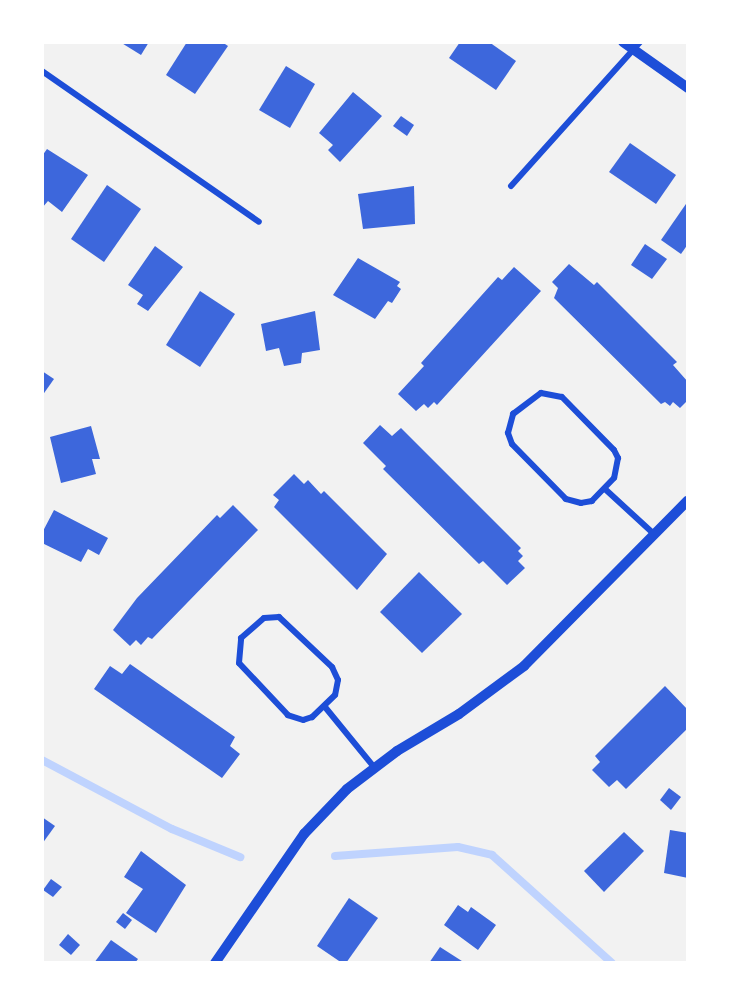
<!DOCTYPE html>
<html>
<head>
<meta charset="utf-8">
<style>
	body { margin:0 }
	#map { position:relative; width:730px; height:1005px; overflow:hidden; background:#f2f2f2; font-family:"Libre Baskerville",serif }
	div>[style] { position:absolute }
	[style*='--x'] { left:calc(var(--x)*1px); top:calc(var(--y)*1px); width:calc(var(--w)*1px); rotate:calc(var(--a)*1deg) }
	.stream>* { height:8px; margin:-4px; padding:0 4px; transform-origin:4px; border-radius:4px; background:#bfd3fe }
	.building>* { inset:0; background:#3d67dc }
	.minor>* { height:6px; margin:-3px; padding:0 3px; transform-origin:3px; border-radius:3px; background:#1d4ed8 }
	.tertiary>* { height:10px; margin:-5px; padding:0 5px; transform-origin:5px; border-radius:5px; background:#1d4ed8 }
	span { translate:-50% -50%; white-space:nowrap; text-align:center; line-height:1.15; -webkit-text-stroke:6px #fff; paint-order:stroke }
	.frame { position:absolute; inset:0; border:44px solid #fff; pointer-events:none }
</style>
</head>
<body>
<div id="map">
	<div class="stream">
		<div style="--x:42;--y:760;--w:147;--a:28"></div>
		<div style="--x:172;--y:829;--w:74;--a:22.4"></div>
		<div style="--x:335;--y:856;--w:123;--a:-4.2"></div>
		<div style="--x:458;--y:847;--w:35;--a:13"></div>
		<div style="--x:492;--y:855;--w:161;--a:42"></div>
	</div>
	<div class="building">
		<div style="clip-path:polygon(120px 42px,149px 42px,141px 55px)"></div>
		<div style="clip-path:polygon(187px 42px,222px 42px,228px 46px,195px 94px,166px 75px)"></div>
		<div style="clip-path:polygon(460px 42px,489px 42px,516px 61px,496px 90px,449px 58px)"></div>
		<div style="clip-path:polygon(286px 66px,315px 84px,290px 128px,259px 110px)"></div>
		<div style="clip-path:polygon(353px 92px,382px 116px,340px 162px,328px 150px,333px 145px,319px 133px)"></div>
		<div style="clip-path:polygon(401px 116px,414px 125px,407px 136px,393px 126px)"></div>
		<div style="clip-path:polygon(630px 143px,676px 175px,656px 204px,609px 172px)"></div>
		<div style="clip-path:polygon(47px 149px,88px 175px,62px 212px,48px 201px,42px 208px,42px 156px)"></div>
		<div style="clip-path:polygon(107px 185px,141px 209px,104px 262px,71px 239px)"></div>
		<div style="clip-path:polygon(414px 186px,415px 224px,363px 229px,358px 194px)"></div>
		<div style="clip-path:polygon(688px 201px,688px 244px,681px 254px,661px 240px)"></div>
		<div style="clip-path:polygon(645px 244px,667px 259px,652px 279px,631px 265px)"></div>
		<div style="clip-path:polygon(155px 246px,183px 267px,148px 311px,137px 304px,143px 295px,128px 285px)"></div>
		<div style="clip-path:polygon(358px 258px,400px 282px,397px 286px,401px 289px,392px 303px,388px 301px,375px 319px,333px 295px)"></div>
		<div style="clip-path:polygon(569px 264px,594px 285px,597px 282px,677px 362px,673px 365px,688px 382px,688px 400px,680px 408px,673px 402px,670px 406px,665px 402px,661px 404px,554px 298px,558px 288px,552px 282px)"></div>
		<div style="clip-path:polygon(514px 267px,541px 291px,437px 405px,434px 402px,428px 408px,424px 404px,416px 411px,398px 394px,424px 366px,421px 363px,498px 277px,502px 280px)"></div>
		<div style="clip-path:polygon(200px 291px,235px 314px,200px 367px,166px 345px)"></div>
		<div style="clip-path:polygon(315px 311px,320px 350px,302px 353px,301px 363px,284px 366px,279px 348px,266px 351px,261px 324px)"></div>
		<div style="clip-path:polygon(42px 371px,54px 379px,42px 396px)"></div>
		<div style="clip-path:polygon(380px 425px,392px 436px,401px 428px,521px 548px,518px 551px,523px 556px,518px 561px,525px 568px,507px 585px,483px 561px,479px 564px,383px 469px,386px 466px,363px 443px)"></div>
		<div style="clip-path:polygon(91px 426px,100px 459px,92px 459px,96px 474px,61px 483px,50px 437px)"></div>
		<div style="clip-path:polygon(294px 474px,304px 484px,308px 480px,321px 494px,324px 491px,387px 554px,357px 590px,274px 507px,279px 500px,273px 495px)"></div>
		<div style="clip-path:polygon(233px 505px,258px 530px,152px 639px,148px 637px,141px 645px,136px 640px,130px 646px,113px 630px,137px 598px,217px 515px,220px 518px)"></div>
		<div style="clip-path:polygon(54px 510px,108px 538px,99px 555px,88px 549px,81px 562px,42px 543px,42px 533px)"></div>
		<div style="clip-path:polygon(419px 572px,462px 614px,422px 653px,380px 612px)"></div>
		<div style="clip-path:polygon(130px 664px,235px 737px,230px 746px,240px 754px,222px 778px,94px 689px,110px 666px,122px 674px)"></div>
		<div style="clip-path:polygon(665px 686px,688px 710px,688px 728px,626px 789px,617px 780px,609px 787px,592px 770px,600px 762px,595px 756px)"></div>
		<div style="clip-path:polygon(669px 788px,681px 797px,671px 810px,660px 800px)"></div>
		<div style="clip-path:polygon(42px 817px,55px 826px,42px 844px)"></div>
		<div style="clip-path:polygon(670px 830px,688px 833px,688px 878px,664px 873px)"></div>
		<div style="clip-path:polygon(624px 832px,644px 851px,604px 892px,584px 871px)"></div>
		<div style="clip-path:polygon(141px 851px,186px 885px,156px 933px,126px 913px,143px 889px,124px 877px)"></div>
		<div style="clip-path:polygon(51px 879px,62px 887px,53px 897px,43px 890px)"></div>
		<div style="clip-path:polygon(349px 898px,378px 918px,346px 963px,342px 963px,317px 946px)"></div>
		<div style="clip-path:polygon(458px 905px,468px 912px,471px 907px,496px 925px,478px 950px,444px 925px)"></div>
		<div style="clip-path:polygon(123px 913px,132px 920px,125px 929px,116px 922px)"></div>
		<div style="clip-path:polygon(68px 934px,80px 945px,71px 955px,59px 945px)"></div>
		<div style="clip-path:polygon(111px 940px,138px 959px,135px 963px,94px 963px)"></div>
		<div style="clip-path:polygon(440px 947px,465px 963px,429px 963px)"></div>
	</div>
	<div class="minor">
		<div style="--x:42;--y:71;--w:264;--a:34.8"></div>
		<div style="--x:511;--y:186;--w:193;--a:-48.1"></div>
		<div style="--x:541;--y:393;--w:21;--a:11"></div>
		<div style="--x:562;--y:397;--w:74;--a:45.5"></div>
		<div style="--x:614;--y:450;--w:9;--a:63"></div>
		<div style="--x:618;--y:458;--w:20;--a:101"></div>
		<div style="--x:614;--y:478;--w:32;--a:134"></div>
		<div style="--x:592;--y:501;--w:11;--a:170"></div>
		<div style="--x:581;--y:503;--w:16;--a:-165"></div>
		<div style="--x:566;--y:499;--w:77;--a:-134.5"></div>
		<div style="--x:512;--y:444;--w:12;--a:-110"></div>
		<div style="--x:508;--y:433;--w:20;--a:-75"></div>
		<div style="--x:513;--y:414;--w:35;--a:-37"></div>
		<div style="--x:605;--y:489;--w:68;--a:42.6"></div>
		<div style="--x:279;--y:617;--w:73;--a:43.3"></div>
		<div style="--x:332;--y:667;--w:14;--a:65"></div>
		<div style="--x:338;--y:680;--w:15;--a:101"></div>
		<div style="--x:335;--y:695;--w:32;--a:136"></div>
		<div style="--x:312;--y:717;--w:9;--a:162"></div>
		<div style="--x:303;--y:720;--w:16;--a:-162"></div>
		<div style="--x:288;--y:715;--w:71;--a:-133.3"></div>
		<div style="--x:239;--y:663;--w:25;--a:-85"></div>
		<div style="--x:241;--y:638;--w:30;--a:-41"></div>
		<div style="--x:264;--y:618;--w:15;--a:-4"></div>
		<div style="--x:325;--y:707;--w:77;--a:50.8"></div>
	</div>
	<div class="tertiary">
		<div style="--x:623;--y:42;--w:80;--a:35.3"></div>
		<div style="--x:215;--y:963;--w:157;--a:-55.4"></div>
		<div style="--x:304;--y:834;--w:62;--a:-46.3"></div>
		<div style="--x:347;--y:789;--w:63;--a:-37.2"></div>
		<div style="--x:397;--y:751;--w:72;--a:-30.8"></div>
		<div style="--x:459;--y:714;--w:81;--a:-36.4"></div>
		<div style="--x:524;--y:666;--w:233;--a:-45.3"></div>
	</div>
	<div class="frame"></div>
</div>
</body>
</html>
